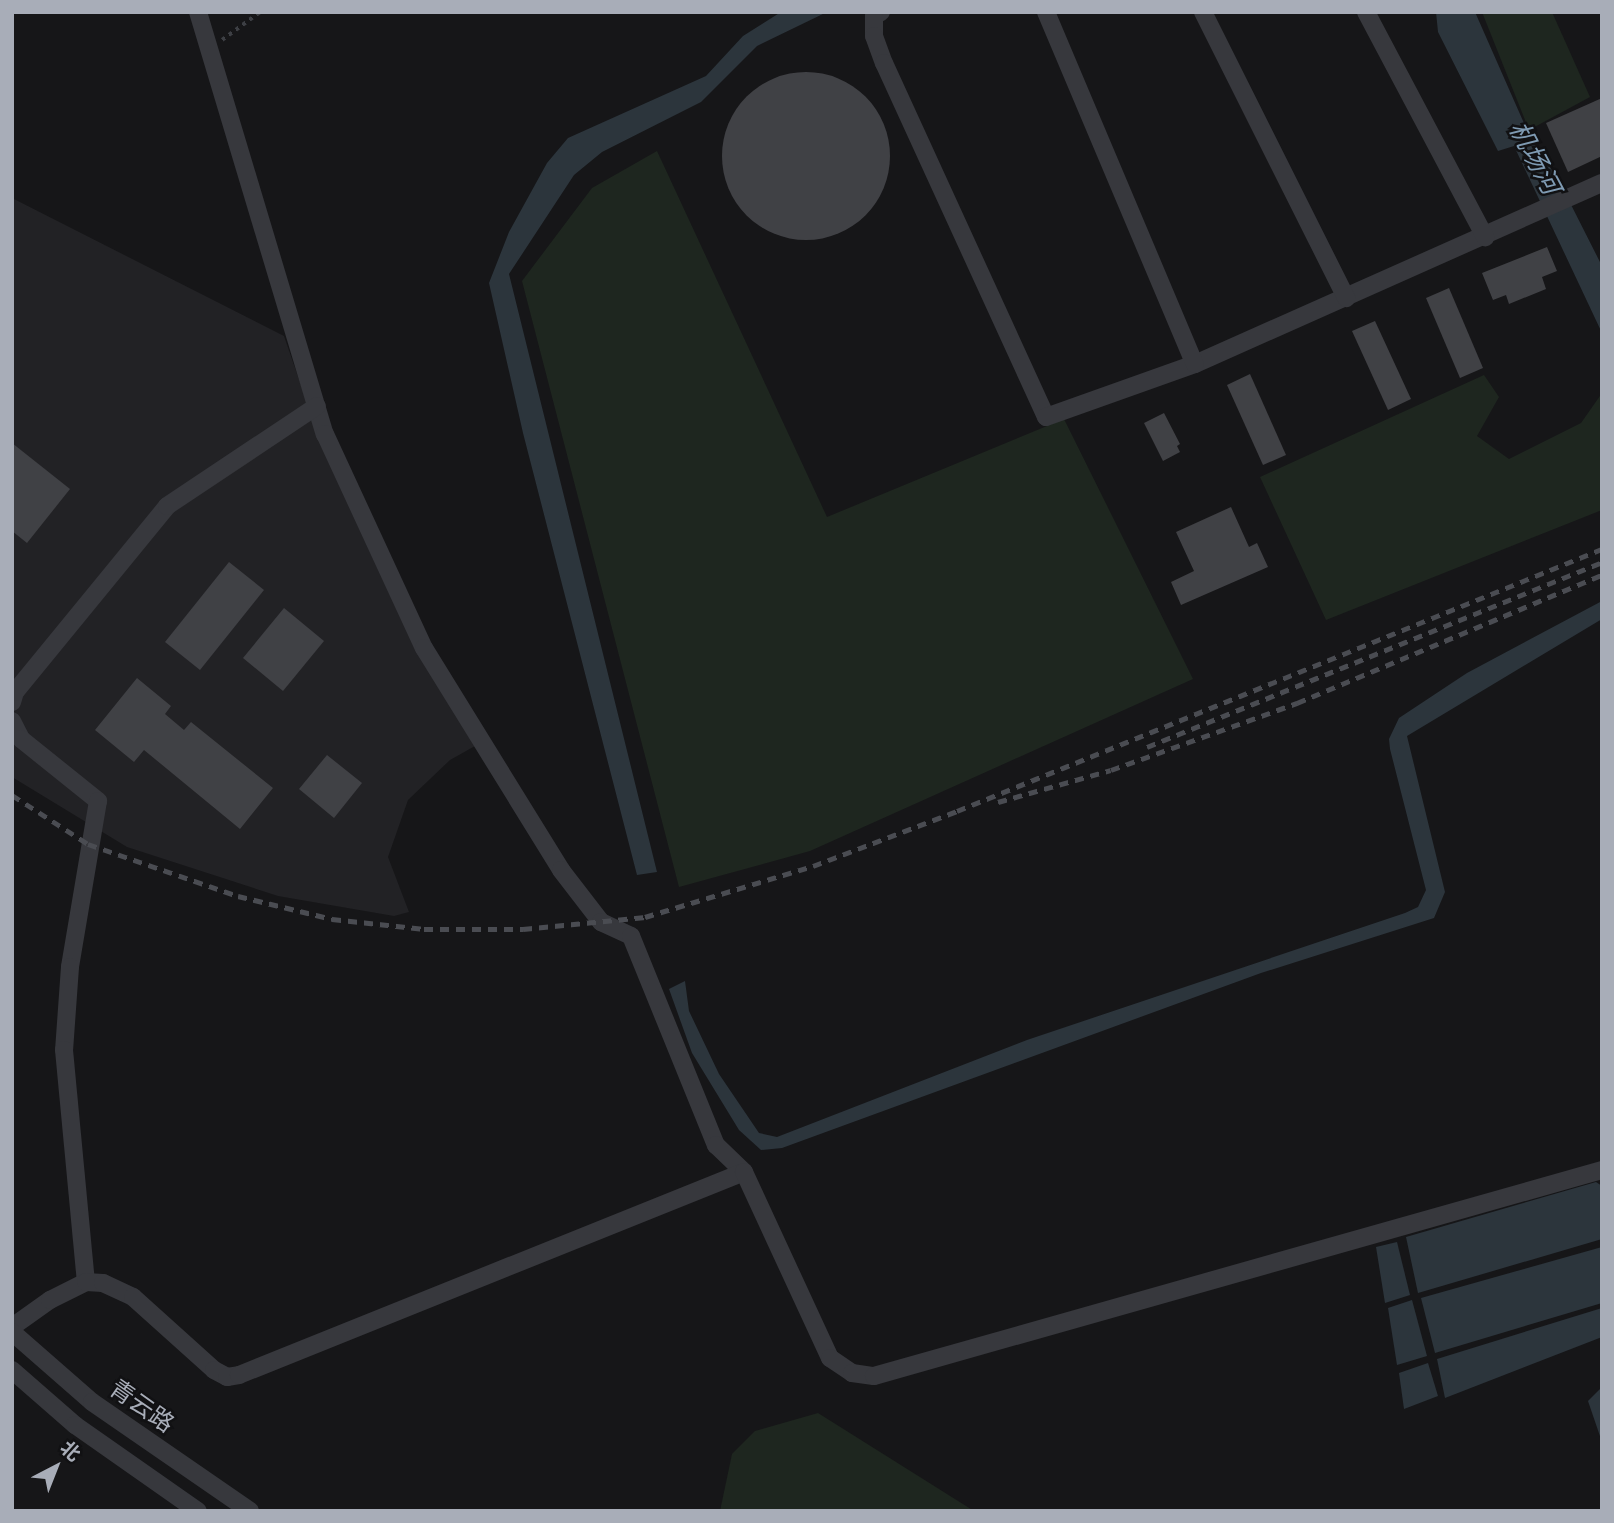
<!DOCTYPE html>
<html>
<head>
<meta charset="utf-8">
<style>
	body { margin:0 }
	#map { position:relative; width:1614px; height:1523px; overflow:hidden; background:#161618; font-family:"Space Grotesk","Noto Sans SC",sans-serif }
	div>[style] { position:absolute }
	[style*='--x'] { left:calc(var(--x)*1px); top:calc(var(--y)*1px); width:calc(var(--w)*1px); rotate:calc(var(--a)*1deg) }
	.built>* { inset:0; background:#222225 }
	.green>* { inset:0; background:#1e261f }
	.water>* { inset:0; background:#2c353c }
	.building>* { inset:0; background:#404145 }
	.round { border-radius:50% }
	.path>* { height:3.5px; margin-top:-1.75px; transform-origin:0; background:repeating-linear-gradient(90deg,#3d3f44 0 3.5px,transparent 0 8.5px) }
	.minor>* { height:18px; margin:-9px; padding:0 9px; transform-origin:9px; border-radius:9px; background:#37383d }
	.rail>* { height:5px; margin-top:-2.5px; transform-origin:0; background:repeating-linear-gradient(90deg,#4a4c52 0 9px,transparent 0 16px) }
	span { translate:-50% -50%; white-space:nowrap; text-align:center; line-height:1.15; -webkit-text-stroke:5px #111113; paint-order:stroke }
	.street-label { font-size:24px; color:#a8adb8 }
	.water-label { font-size:26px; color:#7f9bb3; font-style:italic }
	.frame { position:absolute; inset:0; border:14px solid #a8adb8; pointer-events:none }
	.north { position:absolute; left:21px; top:1432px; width:70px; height:70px; -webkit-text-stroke:5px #111113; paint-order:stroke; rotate:42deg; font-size:19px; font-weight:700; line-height:28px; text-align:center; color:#a8adb8 }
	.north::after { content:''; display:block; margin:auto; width:24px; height:32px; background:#a8adb8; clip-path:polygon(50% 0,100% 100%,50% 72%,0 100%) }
</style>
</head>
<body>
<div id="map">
	<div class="built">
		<div style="clip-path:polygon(12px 198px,284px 336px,315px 426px,475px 746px,450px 760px,408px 800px,388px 857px,409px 912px,394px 916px,278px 896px,127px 847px,12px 777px)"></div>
	</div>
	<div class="green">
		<div style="clip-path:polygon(1482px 12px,1552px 12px,1590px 97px,1529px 130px)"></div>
		<div style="clip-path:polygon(657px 151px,827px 517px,1064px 419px,1193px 679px,810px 851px,679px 887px,522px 281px,592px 188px)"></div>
		<div style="clip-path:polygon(1484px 375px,1499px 397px,1477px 436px,1509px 459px,1581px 423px,1602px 393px,1602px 510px,1326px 620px,1260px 477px)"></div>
		<div style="clip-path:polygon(818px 1413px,974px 1511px,720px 1511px,732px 1454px,755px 1431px)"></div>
	</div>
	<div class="water">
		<div style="clip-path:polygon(781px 12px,827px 12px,757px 46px,701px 102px,602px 152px,574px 175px,509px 274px,657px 872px,637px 875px,523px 433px,489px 283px,509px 232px,547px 163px,568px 138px,706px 76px,743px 36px)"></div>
		<div style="clip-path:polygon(1436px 12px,1475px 12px,1531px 139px,1558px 179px,1602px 266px,1602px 333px,1514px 146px,1498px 151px,1438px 32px)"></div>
		<div style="clip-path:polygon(1602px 601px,1602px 619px,1407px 736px,1445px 892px,1434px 918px,1261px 973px,782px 1148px,761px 1150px,739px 1130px,692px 1053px,669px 989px,685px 981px,689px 1011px,719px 1074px,759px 1133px,777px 1137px,1027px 1040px,1405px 913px,1418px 907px,1426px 890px,1390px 749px,1389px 739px,1399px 718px,1467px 673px)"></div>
		<div style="clip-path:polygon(1596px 1182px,1602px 1186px,1602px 1239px,1418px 1293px,1406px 1237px)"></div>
		<div style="clip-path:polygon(1397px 1242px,1410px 1295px,1385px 1303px,1376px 1247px)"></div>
		<div style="clip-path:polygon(1602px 1247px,1602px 1303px,1435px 1353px,1421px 1298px)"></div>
		<div style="clip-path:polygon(1412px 1300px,1427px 1356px,1397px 1365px,1388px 1308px)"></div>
		<div style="clip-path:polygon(1602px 1308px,1602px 1337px,1445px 1398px,1437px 1359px)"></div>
		<div style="clip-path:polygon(1428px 1363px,1438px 1396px,1404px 1409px,1399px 1373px)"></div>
		<div style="clip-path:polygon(1602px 1387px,1602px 1442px,1588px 1401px)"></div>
	</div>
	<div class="building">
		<div class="round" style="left:722px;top:72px;width:168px;height:168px"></div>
		<div style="clip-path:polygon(1602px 98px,1602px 156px,1568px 172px,1546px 123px)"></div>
		<div style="clip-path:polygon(1547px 247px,1557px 271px,1542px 277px,1546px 289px,1509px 304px,1506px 295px,1493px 300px,1482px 273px)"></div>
		<div style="clip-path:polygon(1449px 288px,1483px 368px,1460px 378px,1426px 298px)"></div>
		<div style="clip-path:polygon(1375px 321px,1411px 399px,1388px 410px,1352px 331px)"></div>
		<div style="clip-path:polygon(1250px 374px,1286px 455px,1263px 465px,1227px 385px)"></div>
		<div style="clip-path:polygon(1164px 413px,1180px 444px,1177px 446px,1180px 452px,1163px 461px,1144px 423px)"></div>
		<div style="clip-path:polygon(12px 443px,70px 489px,27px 543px,12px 531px)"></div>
		<div style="clip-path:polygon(1231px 507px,1249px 547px,1257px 543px,1268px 567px,1181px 605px,1171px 582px,1194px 571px,1176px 532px)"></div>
		<div style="clip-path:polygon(229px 562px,264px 590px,200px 670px,165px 642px)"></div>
		<div style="clip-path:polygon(284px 608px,324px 641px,283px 691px,243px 658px)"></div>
		<div style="clip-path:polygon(137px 678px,171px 706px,165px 714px,184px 730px,191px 722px,273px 788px,240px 829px,144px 750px,134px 762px,95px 730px)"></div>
		<div style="clip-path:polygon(327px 755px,362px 783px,334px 818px,299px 789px)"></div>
	</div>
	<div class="path">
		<div style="--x:222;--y:40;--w:47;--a:-36.4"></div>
	</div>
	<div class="minor">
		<div style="--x:198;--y:12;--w:441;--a:73.3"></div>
		<div style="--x:325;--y:434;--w:236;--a:65.2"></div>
		<div style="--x:424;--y:648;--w:261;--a:58.3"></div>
		<div style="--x:561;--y:870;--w:66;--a:52.4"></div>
		<div style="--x:601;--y:922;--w:33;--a:25"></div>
		<div style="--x:631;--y:936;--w:226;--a:67.9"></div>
		<div style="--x:716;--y:1145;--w:39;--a:44"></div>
		<div style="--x:881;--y:12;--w:8;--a:150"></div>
		<div style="--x:874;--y:16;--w:20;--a:90"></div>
		<div style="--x:874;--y:36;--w:29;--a:70"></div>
		<div style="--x:884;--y:63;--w:389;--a:65.4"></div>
		<div style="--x:1046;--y:417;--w:158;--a:-19.6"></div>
		<div style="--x:1195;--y:364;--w:445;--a:-24"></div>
		<div style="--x:1046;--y:12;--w:382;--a:67.1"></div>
		<div style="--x:1203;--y:12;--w:320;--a:63.4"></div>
		<div style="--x:1366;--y:12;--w:255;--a:62.1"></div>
		<div style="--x:12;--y:702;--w:10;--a:-73"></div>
		<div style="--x:15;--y:692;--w:240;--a:-50.7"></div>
		<div style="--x:167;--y:506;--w:180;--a:-33.7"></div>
		<div style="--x:12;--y:721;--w:20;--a:63"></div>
		<div style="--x:21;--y:739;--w:99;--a:38.8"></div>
		<div style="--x:98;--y:801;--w:168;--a:99.6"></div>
		<div style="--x:70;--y:967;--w:83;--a:94.1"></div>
		<div style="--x:64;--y:1050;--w:233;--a:84.6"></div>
		<div style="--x:12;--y:1327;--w:47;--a:-35.4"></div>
		<div style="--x:50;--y:1300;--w:40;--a:-26.6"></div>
		<div style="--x:86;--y:1282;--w:17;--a:3"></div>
		<div style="--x:103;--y:1283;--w:33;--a:25"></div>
		<div style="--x:133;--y:1297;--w:109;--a:42"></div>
		<div style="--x:214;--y:1370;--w:15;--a:28"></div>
		<div style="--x:227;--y:1377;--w:12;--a:-9"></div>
		<div style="--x:239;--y:1375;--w:544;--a:-21.9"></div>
		<div style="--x:744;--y:1172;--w:205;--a:65.2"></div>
		<div style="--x:830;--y:1358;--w:27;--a:34"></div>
		<div style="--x:852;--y:1373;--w:22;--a:8"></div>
		<div style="--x:874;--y:1376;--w:757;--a:-15.8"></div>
		<div style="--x:12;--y:1332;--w:106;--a:41.2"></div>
		<div style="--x:92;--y:1402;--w:192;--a:34.6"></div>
		<div style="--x:12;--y:1370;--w:84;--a:41.1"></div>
		<div style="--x:75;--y:1425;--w:150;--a:35"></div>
	</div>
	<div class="rail">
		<div style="--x:1147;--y:747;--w:491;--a:-22.1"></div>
		<div style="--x:12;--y:795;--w:90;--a:32.8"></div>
		<div style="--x:88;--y:844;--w:159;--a:19.1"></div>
		<div style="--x:238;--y:896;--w:97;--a:13.7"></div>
		<div style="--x:332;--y:919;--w:93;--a:6.2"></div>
		<div style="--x:424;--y:929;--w:99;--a:0"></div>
		<div style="--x:523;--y:929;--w:123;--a:-5.6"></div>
		<div style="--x:645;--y:917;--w:176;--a:-16.9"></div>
		<div style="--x:813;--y:866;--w:154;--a:-20.9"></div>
		<div style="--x:957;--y:811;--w:696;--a:-22.11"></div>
		<div style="--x:998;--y:802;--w:117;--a:-15.8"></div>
		<div style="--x:1111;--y:770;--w:198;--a:-19.8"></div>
		<div style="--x:1297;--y:703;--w:331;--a:-22.8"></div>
	</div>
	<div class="street-label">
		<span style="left:142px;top:1406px;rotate:35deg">青云路</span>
	</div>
	<div class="water-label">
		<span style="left:1534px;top:158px;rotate:62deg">机场河</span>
	</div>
	<div class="frame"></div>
	<div class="north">北</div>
</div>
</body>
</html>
